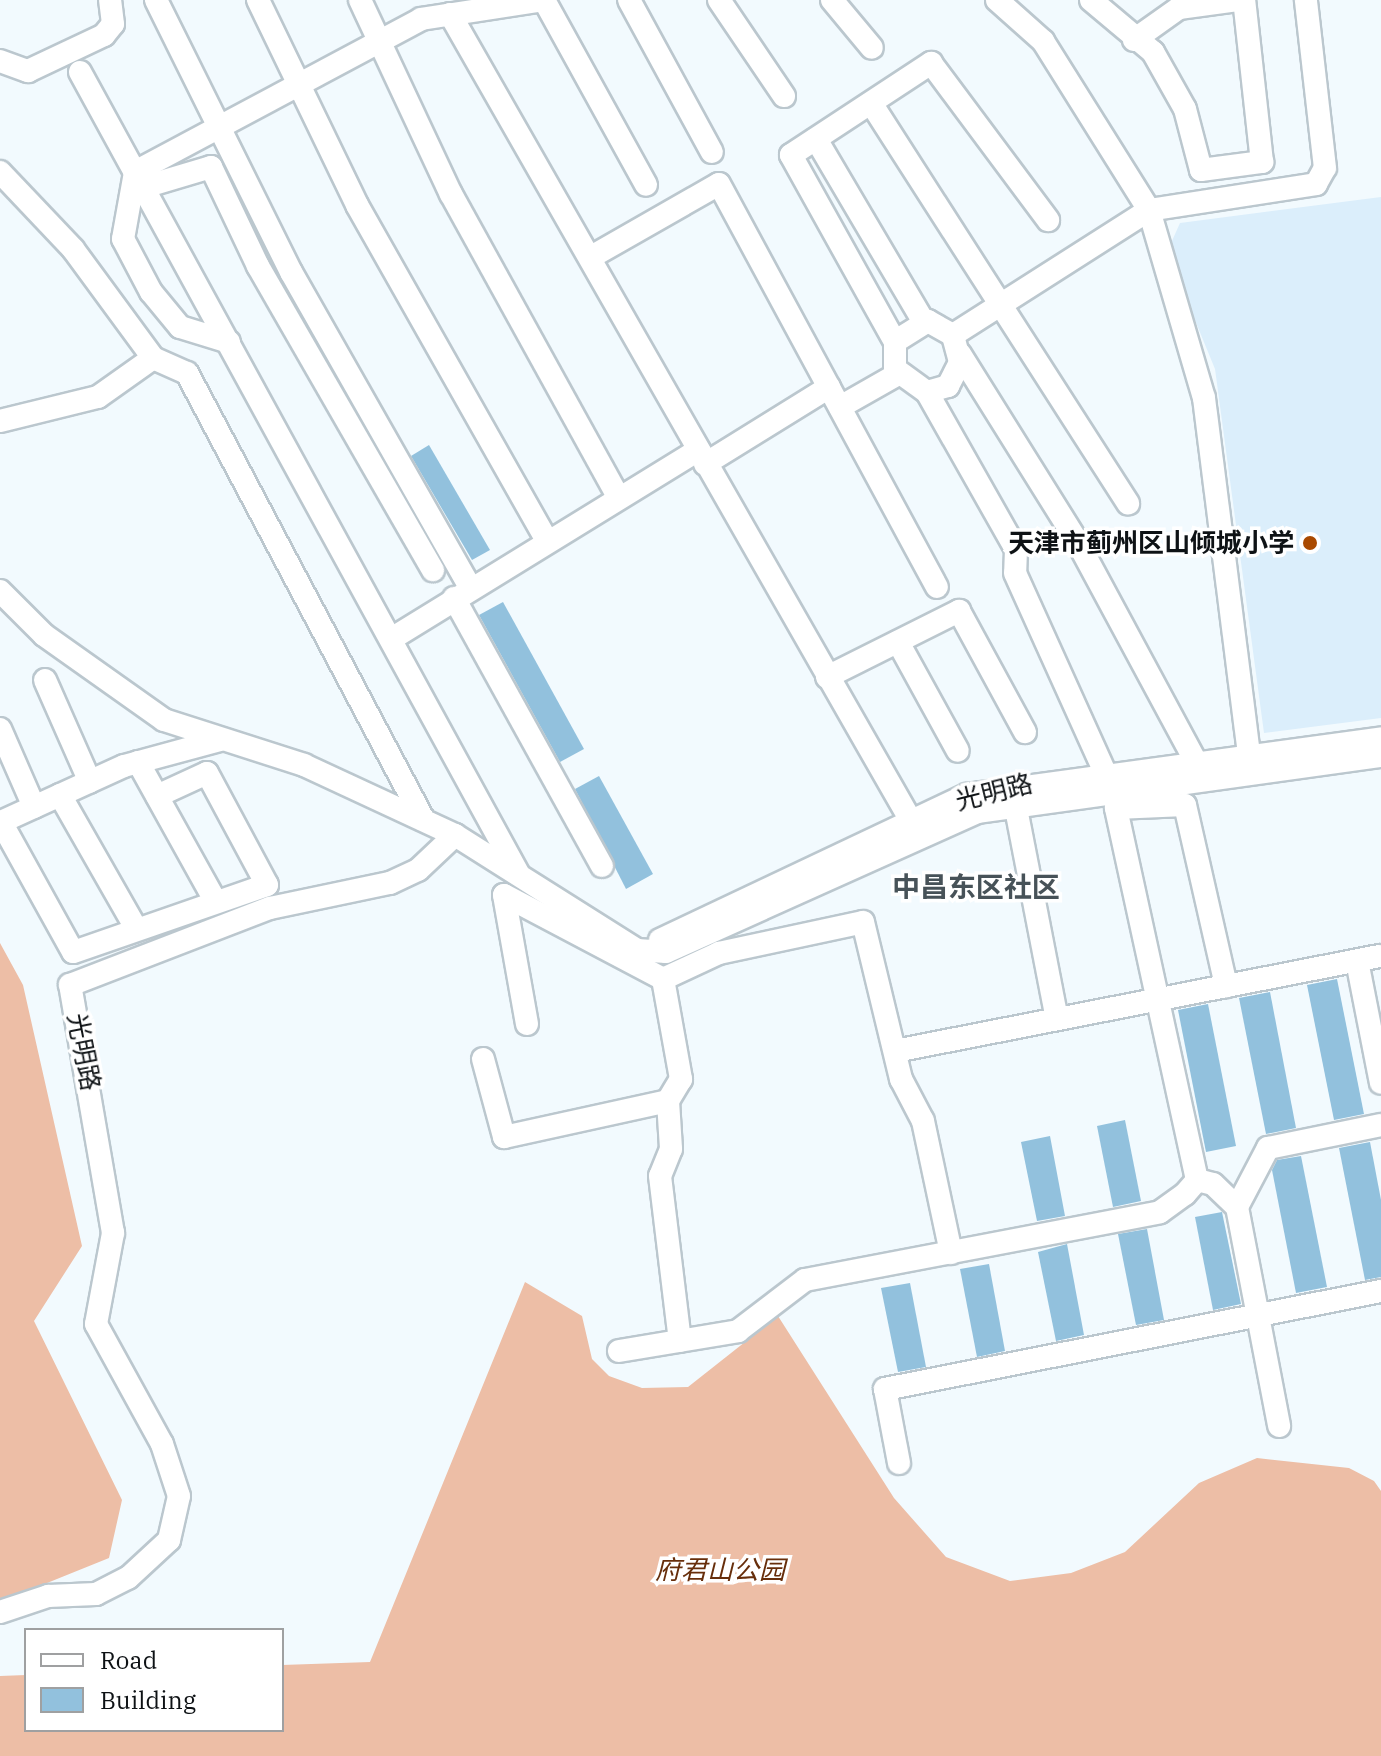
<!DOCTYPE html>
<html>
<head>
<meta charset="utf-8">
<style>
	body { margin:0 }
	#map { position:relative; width:1381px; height:1756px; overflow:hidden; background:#f2fafe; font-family:"IBM Plex Serif","Noto Sans SC",serif }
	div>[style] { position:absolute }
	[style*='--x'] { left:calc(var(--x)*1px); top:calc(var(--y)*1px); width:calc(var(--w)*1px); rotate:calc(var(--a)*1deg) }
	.built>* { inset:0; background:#dbeefb }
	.forest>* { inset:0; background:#edbea6 }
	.building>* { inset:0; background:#92c1dd }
	.roads { filter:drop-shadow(2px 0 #bbc7ce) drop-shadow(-2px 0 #bbc7ce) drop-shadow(0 2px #bbc7ce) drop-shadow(0 -2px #bbc7ce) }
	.minor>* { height:22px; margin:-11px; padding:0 11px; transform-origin:11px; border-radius:11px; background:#fff }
	.dots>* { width:22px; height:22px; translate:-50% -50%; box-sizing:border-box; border:4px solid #fff; border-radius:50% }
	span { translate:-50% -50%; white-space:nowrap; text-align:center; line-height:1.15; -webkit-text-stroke:7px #fff; paint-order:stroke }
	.poi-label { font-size:26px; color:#0e1215; font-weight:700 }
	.right { translate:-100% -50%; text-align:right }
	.street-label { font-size:26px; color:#0e1215 }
	.park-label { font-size:26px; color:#672e0b; font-style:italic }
	.neighbourhood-label { font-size:28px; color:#475258; font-weight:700 }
	.legend { position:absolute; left:24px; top:1628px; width:260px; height:104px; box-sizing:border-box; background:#fff; border:2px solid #9fa0a1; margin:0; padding:10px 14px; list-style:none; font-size:24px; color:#0e1215 }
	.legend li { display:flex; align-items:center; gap:16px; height:40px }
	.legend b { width:40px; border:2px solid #9fa0a1 }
</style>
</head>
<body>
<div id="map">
	<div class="built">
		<div style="clip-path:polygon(1381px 197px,1381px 718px,1264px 733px,1215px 369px,1167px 252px,1180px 223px)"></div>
	</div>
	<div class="forest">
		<div style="clip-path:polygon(0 943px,23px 985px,82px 1246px,34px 1321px,122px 1500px,109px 1558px,0 1602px)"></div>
		<div style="clip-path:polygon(525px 1282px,582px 1316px,592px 1359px,609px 1376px,642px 1388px,688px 1387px,778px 1316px,894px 1498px,946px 1557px,1010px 1581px,1071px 1573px,1125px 1552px,1199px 1483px,1257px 1458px,1349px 1468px,1374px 1481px,1381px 1491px,1381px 1756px,0 1756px,0 1676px,26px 1675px,26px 1730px,282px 1730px,282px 1665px,370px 1662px)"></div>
	</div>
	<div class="building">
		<div style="clip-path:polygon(429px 445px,490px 550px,472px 560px,411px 456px)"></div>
		<div style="clip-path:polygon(503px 602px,584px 749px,560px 762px,479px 615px)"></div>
		<div style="clip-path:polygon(599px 776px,653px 874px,626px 889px,575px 789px)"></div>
		<div style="clip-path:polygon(1337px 979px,1364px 1114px,1334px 1120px,1307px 985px)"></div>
		<div style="clip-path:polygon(1270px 992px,1296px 1128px,1266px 1134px,1239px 998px)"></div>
		<div style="clip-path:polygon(1208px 1004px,1236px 1146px,1206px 1152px,1178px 1010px)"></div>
		<div style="clip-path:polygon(1125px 1120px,1141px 1201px,1113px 1207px,1097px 1126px)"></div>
		<div style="clip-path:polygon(1050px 1136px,1065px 1216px,1037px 1221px,1021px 1142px)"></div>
		<div style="clip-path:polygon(1370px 1142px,1381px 1200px,1381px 1277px,1365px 1280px,1339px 1148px)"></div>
		<div style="clip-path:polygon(1301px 1156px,1327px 1287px,1296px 1293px,1272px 1170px,1277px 1160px)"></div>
		<div style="clip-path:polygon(1222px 1212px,1241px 1304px,1213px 1310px,1195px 1217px)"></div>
		<div style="clip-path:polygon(1147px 1229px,1164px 1320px,1136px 1325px,1118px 1234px)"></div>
		<div style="clip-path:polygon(1067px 1244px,1084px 1335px,1056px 1341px,1038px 1252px)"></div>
		<div style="clip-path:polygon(989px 1264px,1005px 1351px,977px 1357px,960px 1269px)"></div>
		<div style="clip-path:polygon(910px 1283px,926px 1367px,898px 1372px,881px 1288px)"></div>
	</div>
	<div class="roads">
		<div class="minor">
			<div style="--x:156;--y:0;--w:304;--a:63.6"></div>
			<div style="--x:291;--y:272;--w:362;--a:60.4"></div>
			<div style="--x:258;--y:0;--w:228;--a:64.2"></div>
			<div style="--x:357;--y:205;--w:386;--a:60.5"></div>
			<div style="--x:360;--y:0;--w:214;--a:64.9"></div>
			<div style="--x:451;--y:194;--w:347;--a:61.1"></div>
			<div style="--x:544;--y:0;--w:211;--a:61.1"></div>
			<div style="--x:629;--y:0;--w:173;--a:61.4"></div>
			<div style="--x:719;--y:0;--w:116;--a:55.9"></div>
			<div style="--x:832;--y:0;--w:62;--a:50.2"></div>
			<div style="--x:997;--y:0;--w:62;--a:41.7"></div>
			<div style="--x:1043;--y:41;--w:199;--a:57.9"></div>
			<div style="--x:1149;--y:210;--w:196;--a:73.7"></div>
			<div style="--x:1204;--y:398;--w:360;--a:82.8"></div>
			<div style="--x:1091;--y:0;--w:81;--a:40"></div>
			<div style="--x:1153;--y:52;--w:65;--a:60.7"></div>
			<div style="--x:1185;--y:109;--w:63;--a:75.3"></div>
			<div style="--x:1201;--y:170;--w:62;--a:-7.5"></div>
			<div style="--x:1262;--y:162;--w:163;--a:-96.3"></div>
			<div style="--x:450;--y:14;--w:927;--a:60.26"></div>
			<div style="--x:1134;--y:40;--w:55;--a:-35.4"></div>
			<div style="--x:1179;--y:8;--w:61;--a:-7.6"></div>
			<div style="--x:0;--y:61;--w:30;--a:20"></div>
			<div style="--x:28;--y:71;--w:84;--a:-25.3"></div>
			<div style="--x:104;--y:35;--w:14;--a:-51"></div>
			<div style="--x:113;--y:24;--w:24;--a:-97"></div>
			<div style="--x:80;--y:72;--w:913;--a:61.33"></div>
			<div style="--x:871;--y:103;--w:476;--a:57.3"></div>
			<div style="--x:816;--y:139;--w:212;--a:59.5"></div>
			<div style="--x:0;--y:172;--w:106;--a:46.5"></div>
			<div style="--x:73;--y:249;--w:135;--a:53.7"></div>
			<div style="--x:153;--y:358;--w:37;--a:24"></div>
			<div style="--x:187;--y:373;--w:505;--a:62.11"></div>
			<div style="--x:144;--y:187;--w:70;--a:-16.6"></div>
			<div style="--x:211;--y:167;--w:110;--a:64.6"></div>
			<div style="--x:258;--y:266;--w:351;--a:60.1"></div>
			<div style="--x:591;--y:257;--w:147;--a:-29.7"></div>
			<div style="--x:719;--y:184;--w:458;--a:61.6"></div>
			<div style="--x:953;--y:335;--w:232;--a:-32.5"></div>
			<div style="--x:1149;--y:210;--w:169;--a:-8.8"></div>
			<div style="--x:1316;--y:184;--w:18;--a:-61"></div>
			<div style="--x:1325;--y:168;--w:169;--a:-96.5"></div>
			<div style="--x:229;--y:342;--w:51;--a:-163"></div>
			<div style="--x:180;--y:327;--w:45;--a:-129.6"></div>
			<div style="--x:151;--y:292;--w:60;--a:-117.8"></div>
			<div style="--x:123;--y:239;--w:68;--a:-79.8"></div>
			<div style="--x:135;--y:172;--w:324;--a:-28.1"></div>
			<div style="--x:421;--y:19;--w:124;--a:-8.8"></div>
			<div style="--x:895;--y:342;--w:214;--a:-119.1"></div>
			<div style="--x:791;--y:155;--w:168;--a:-33.3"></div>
			<div style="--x:931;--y:63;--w:196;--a:53.3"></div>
			<div style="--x:960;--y:354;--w:221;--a:58"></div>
			<div style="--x:1077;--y:541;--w:251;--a:61.7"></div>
			<div style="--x:927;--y:392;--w:22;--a:-16"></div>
			<div style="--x:948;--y:386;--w:27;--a:-63"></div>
			<div style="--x:960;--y:362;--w:28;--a:-105"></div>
			<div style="--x:953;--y:335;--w:29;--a:-151"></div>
			<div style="--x:928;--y:321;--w:39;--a:148"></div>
			<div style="--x:895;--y:342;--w:27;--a:90"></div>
			<div style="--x:895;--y:369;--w:39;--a:36"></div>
			<div style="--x:927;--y:392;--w:180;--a:60.5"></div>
			<div style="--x:1016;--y:549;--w:24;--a:92"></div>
			<div style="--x:1015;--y:573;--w:218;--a:65.7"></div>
			<div style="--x:840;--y:407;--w:67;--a:-29.6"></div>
			<div style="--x:0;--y:421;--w:101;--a:-13.8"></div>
			<div style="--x:98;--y:397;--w:67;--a:-35.3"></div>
			<div style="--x:705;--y:464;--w:146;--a:-31.8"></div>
			<div style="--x:0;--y:591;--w:62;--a:45"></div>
			<div style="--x:44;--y:635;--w:147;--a:35.3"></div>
			<div style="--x:164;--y:720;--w:147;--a:17.8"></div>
			<div style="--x:304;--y:765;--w:166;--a:24.9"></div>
			<div style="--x:454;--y:598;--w:306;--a:61.1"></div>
			<div style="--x:391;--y:639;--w:361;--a:-31.6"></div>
			<div style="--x:898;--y:642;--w:124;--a:61.2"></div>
			<div style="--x:827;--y:677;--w:148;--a:-26.6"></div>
			<div style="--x:959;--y:611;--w:138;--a:61.4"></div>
			<div style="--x:45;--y:680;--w:111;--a:66.2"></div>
			<div style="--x:0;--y:729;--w:85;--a:66.4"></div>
			<div style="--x:138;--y:762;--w:160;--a:60.9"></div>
			<div style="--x:1012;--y:788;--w:235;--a:79"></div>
			<div style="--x:60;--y:795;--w:153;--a:60.3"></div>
			<div style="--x:157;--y:796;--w:55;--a:-24.7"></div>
			<div style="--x:207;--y:773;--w:127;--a:61.8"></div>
			<div style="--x:267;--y:885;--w:205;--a:160.9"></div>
			<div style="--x:73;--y:952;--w:149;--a:-119"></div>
			<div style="--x:1;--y:822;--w:135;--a:-24.5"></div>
			<div style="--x:124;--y:766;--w:99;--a:-15.2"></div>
			<div style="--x:660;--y:940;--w:340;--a:-25.3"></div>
			<div style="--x:967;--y:795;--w:418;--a:-7.8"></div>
			<div style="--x:1357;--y:961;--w:124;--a:78.9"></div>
			<div style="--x:663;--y:979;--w:102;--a:79.8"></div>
			<div style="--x:681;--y:1079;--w:26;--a:121"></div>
			<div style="--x:668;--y:1101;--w:48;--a:86.4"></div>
			<div style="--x:671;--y:1149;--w:29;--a:112"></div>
			<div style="--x:660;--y:1176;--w:166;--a:83.1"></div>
			<div style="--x:527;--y:1024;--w:131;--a:-100.1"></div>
			<div style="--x:504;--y:895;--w:180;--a:27.8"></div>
			<div style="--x:663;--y:979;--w:62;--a:-24.9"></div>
			<div style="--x:719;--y:953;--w:147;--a:-12.1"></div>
			<div style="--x:863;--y:922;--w:162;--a:76.4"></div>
			<div style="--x:901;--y:1079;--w:47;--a:62.4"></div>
			<div style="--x:923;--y:1121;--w:135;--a:78"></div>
			<div style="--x:895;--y:1051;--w:495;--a:-11.1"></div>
			<div style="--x:483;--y:1059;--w:81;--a:74.9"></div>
			<div style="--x:504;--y:1137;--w:168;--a:-12.4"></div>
			<div style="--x:1197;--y:1180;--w:16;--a:14"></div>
			<div style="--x:1213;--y:1184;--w:33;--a:44"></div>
			<div style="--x:1237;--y:1207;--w:223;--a:79.1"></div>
			<div style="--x:1237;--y:1207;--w:67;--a:-62.3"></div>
			<div style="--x:1268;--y:1148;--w:115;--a:-11.5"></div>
			<div style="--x:619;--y:1351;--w:121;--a:-9.5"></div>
			<div style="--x:738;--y:1331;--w:84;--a:-37.3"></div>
			<div style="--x:805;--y:1280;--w:361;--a:-10.8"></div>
			<div style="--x:1160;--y:1212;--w:31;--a:-36"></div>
			<div style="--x:1185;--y:1194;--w:18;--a:-49"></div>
			<div style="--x:1197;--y:1180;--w:381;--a:-102.3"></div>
			<div style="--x:1116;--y:808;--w:69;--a:-2.5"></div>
			<div style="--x:1185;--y:805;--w:186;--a:77.2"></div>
			<div style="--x:899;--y:1463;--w:75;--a:-100.7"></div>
			<div style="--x:885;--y:1389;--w:506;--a:-11.18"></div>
			<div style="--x:0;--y:1612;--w:51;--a:-18.4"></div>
			<div style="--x:48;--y:1596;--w:48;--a:-2.4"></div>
			<div style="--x:96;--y:1594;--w:36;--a:-27"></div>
			<div style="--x:128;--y:1578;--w:56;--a:-42.8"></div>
			<div style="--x:169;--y:1540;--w:45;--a:-77.2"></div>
			<div style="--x:179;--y:1496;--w:55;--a:-108.1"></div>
			<div style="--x:162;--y:1444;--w:137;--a:-118.8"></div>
			<div style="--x:96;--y:1324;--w:93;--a:-79.4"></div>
			<div style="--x:113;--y:1233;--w:252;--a:-99.8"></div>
			<div style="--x:70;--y:985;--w:214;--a:-21.1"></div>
			<div style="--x:270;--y:908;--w:123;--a:-11.8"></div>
			<div style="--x:390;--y:883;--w:31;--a:-25"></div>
			<div style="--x:418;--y:870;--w:51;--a:-43.4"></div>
			<div style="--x:455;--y:835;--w:215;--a:32.3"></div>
			<div style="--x:637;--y:950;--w:29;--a:4"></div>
			<div style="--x:666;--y:952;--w:341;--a:-24.2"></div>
			<div style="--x:977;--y:812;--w:408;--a:-7.9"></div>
		</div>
	</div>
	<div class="dots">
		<div style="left:1310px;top:543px;background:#a94900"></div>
	</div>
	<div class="poi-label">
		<span class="right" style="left:1294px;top:543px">天津市蓟州区山倾城小学</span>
	</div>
	<div class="street-label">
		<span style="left:994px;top:792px;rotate:-14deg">光明路</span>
		<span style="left:84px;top:1052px;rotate:79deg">光明路</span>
	</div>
	<div class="park-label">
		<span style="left:720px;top:1570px">府君山公园</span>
	</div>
	<div class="neighbourhood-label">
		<span style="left:976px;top:887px">中昌东区社区</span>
	</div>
	<ul class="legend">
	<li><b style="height:10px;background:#fff"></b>Road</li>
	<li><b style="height:22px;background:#92c1dd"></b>Building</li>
	</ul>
</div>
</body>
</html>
